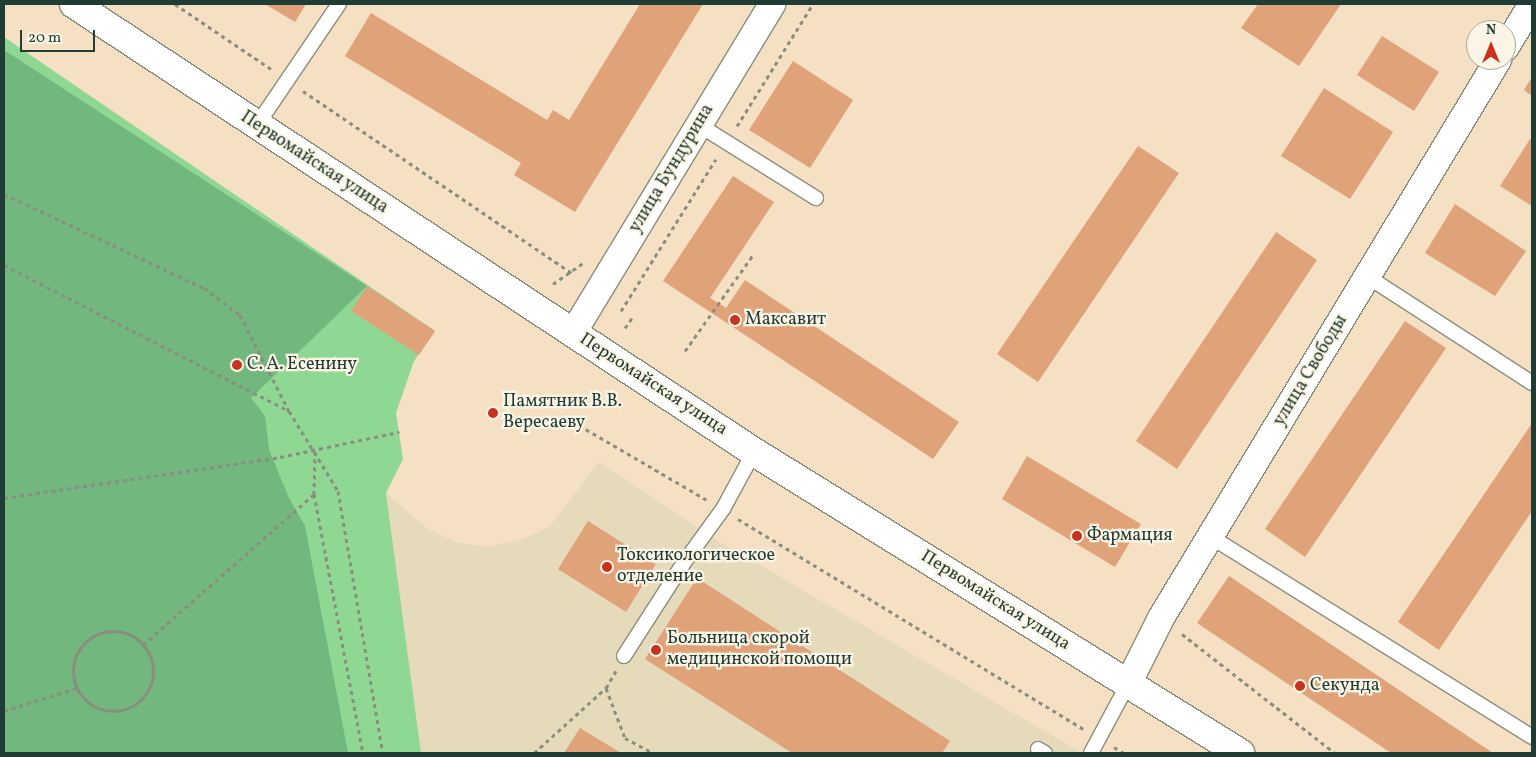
<!DOCTYPE html>
<html>
<head>
<meta charset="utf-8">
<style>
	body { margin:0 }
	#map { position:relative; width:1536px; height:757px; overflow:hidden; background:#f5e0c3; font-family:Vollkorn,serif }
	div>[style] { position:absolute }
	[style*='--x'] { left:calc(var(--x)*1px); top:calc(var(--y)*1px); width:calc(var(--w)*1px); rotate:calc(var(--a)*1deg) }
	.built>* { inset:0; background:#e5daba }
	.green>* { inset:0; background:#8ed894 }
	.forest>* { inset:0; background:#72b87e }
	.building>* { inset:0; background:#dfa279 }
	.path>* { height:3px; margin-top:-1.5px; transform-origin:0; background:repeating-linear-gradient(90deg,#8a8e7c 0 4px,transparent 0 8px) }
	.path>.ring { margin:-1.5px; padding:0; box-sizing:content-box; background:none; border:3px solid #8a8e7c; border-radius:50% }
	.roads { filter:drop-shadow(1px 0 #8a8e7c) drop-shadow(-1px 0 #8a8e7c) drop-shadow(0 1px #8a8e7c) drop-shadow(0 -1px #8a8e7c) }
	.service>* { height:14px; margin:-7px; padding:0 7px; transform-origin:7px; border-radius:7px; background:#fff }
	.minor>* { height:26px; margin:-13px; padding:0 13px; transform-origin:13px; border-radius:13px; background:#fff }
	.secondary>* { height:28px; margin:-14px; padding:0 14px; transform-origin:14px; border-radius:14px; background:#fff }
	.dots>* { width:14px; height:14px; translate:-50% -50%; box-sizing:border-box; border:2px solid #fcf5e5; border-radius:50% }
	span { translate:-50% -50%; white-space:nowrap; text-align:center; line-height:1.15; -webkit-text-stroke:4.5px #fcf5e5; paint-order:stroke }
	.street-label { font-size:18px; color:#1f3d34 }
	.poi-label { font-size:18px; color:#1f3d34 }
	.left { translate:0 -50%; text-align:left }
	.frame { position:absolute; inset:0; border:5px solid #1f3d34; pointer-events:none }
	.north { position:absolute; left:1466px; top:20px; width:50px; height:50px; box-sizing:border-box; background:#fcf5e5; border:1px solid #a4ab9e; border-radius:50%; rotate:0deg; font-size:14px; font-weight:700; line-height:20px; text-align:center; color:#1f3d34 }
	.north::after { content:''; display:block; margin:auto; width:18px; height:22px; background:#c8321e; clip-path:polygon(50% 0,100% 100%,50% 72%,0 100%) }
	.scale { position:absolute; left:20px; top:30px; width:75px; height:22px; box-sizing:border-box; border:2px solid #1f3d34; border-top:0; padding-left:6px; font-size:15px; line-height:18px; white-space:nowrap; color:#1f3d34; -webkit-text-stroke:4px #fcf5e5; paint-order:stroke }
</style>
</head>
<body>
<div id="map">
	<div class="built">
		<div style="clip-path:polygon(599px 462px,720px 542px,1082px 753px,421px 753px,386px 493px,428px 529px,456px 542px,485px 547px,523px 539px,550px 526px)"></div>
	</div>
	<div class="green">
		<div style="clip-path:polygon(4px 37px,435px 331px,414px 361px,396px 413px,403px 459px,386px 493px,421px 753px,4px 753px)"></div>
	</div>
	<div class="forest">
		<div style="clip-path:polygon(4px 50px,367px 286px,251px 398px,265px 416px,269px 449px,288px 496px,305px 526px,348px 753px,4px 753px)"></div>
	</div>
	<div class="building">
		<div style="clip-path:polygon(265px 4px,306px 4px,295px 22px)"></div>
		<div style="clip-path:polygon(640px 4px,703px 4px,575px 212px,514px 175px,521px 163px,345px 56px,371px 13px,547px 120px,553px 110px,569px 120px)"></div>
		<div style="clip-path:polygon(1258px 4px,1341px 4px,1299px 66px,1241px 28px)"></div>
		<div style="clip-path:polygon(1382px 36px,1439px 72px,1414px 111px,1357px 75px)"></div>
		<div style="clip-path:polygon(793px 61px,853px 100px,810px 168px,749px 130px)"></div>
		<div style="clip-path:polygon(1532px 77px,1532px 96px,1524px 90px)"></div>
		<div style="clip-path:polygon(1324px 88px,1393px 132px,1350px 199px,1281px 156px)"></div>
		<div style="clip-path:polygon(1530px 139px,1532px 140px,1532px 206px,1500px 186px)"></div>
		<div style="clip-path:polygon(1138px 146px,1179px 173px,1038px 382px,997px 354px)"></div>
		<div style="clip-path:polygon(733px 176px,774px 202px,710px 298px,726px 308px,745px 280px,959px 422px,933px 459px,663px 281px)"></div>
		<div style="clip-path:polygon(1455px 204px,1526px 251px,1495px 296px,1425px 253px)"></div>
		<div style="clip-path:polygon(1276px 232px,1317px 260px,1177px 469px,1136px 441px)"></div>
		<div style="clip-path:polygon(367px 286px,435px 331px,419px 355px,351px 311px)"></div>
		<div style="clip-path:polygon(1405px 321px,1446px 348px,1305px 557px,1265px 529px)"></div>
		<div style="clip-path:polygon(1532px 423px,1532px 511px,1439px 650px,1398px 622px)"></div>
		<div style="clip-path:polygon(1027px 456px,1141px 524px,1115px 567px,1002px 499px)"></div>
		<div style="clip-path:polygon(588px 521px,656px 564px,626px 612px,558px 569px)"></div>
		<div style="clip-path:polygon(1229px 576px,1493px 753px,1391px 753px,1197px 623px)"></div>
		<div style="clip-path:polygon(697px 578px,950px 741px,942px 753px,792px 753px,645px 659px)"></div>
		<div style="clip-path:polygon(580px 728px,621px 753px,564px 753px)"></div>
	</div>
	<div class="path">
		<div style="--x:175;--y:4;--w:116;--a:34.1"></div>
		<div style="--x:303;--y:91;--w:325;--a:34.1"></div>
		<div style="--x:737;--y:126;--w:144;--a:-58.1"></div>
		<div style="--x:4;--y:194;--w:221;--a:25.2"></div>
		<div style="--x:204;--y:288;--w:45;--a:36.9"></div>
		<div style="--x:240;--y:315;--w:108;--a:63"></div>
		<div style="--x:289;--y:411;--w:94;--a:58.5"></div>
		<div style="--x:338;--y:491;--w:266;--a:80.3"></div>
		<div style="--x:4;--y:265;--w:320;--a:27.1"></div>
		<div style="--x:553;--y:284;--w:39;--a:-35"></div>
		<div style="--x:621;--y:311;--w:179;--a:-58"></div>
		<div style="--x:625;--y:328;--w:12;--a:-55"></div>
		<div style="--x:685;--y:351;--w:118;--a:-54.7"></div>
		<div style="--x:565;--y:417;--w:164;--a:30.3"></div>
		<div style="--x:315;--y:451;--w:43;--a:91.3"></div>
		<div style="--x:314;--y:494;--w:264;--a:79.3"></div>
		<div style="--x:4;--y:498;--w:279;--a:-8.4"></div>
		<div style="--x:280;--y:457;--w:122;--a:-11.9"></div>
		<div style="--x:738;--y:519;--w:404;--a:31.3"></div>
		<div class="ring" style="left:73px;top:631px;width:77px;height:77px"></div>
		<div style="--x:1182;--y:634;--w:194;--a:37.9"></div>
		<div style="--x:143;--y:645;--w:228;--a:-41.4"></div>
		<div style="--x:606;--y:688;--w:53;--a:69.2"></div>
		<div style="--x:625;--y:738;--w:32;--a:28"></div>
		<div style="--x:4;--y:711;--w:76;--a:-17.7"></div>
		<div style="--x:1114;--y:747;--w:12;--a:31"></div>
		<div style="--x:534;--y:753;--w:97;--a:-42.1"></div>
		<div style="--x:606;--y:688;--w:20;--a:-60"></div>
	</div>
	<div class="roads">
		<div class="service">
			<div style="--x:257;--y:125;--w:146;--a:-55.9"></div>
			<div style="--x:699;--y:125;--w:138;--a:32"></div>
			<div style="--x:1368;--y:277;--w:195;--a:32.9"></div>
			<div style="--x:1211;--y:537;--w:378;--a:31.9"></div>
			<div style="--x:624;--y:656;--w:109;--a:-57.3"></div>
			<div style="--x:683;--y:564;--w:68;--a:-54"></div>
			<div style="--x:723;--y:509;--w:65;--a:-61.5"></div>
			<div style="--x:1038;--y:749;--w:8;--a:30"></div>
			<div style="--x:1091;--y:753;--w:78;--a:-61.8"></div>
		</div>
		<div class="minor">
			<div style="--x:1506;--y:47;--w:50;--a:-58.8"></div>
			<div style="--x:573;--y:333;--w:385;--a:-58.8"></div>
			<div style="--x:1128;--y:684;--w:74;--a:-63.4"></div>
			<div style="--x:1161;--y:618;--w:652;--a:-58.87"></div>
		</div>
		<div class="secondary">
			<div style="--x:74;--y:4;--w:814;--a:33.38"></div>
			<div style="--x:754;--y:452;--w:572;--a:31.77"></div>
		</div>
	</div>
	<div class="dots">
		<div style="left:735px;top:320px;background:#c8321e"></div>
		<div style="left:237px;top:365px;background:#c8321e"></div>
		<div style="left:493px;top:413px;background:#c8321e"></div>
		<div style="left:1077px;top:536px;background:#c8321e"></div>
		<div style="left:607px;top:567px;background:#c8321e"></div>
		<div style="left:656px;top:650px;background:#c8321e"></div>
		<div style="left:1300px;top:686px;background:#c8321e"></div>
	</div>
	<div class="street-label">
		<span style="left:314px;top:163px;rotate:33deg">Первомайская улица</span>
		<span style="left:672px;top:169px;rotate:-59deg">улица Бундурина</span>
		<span style="left:1311px;top:371px;rotate:-59deg">улица Свободы</span>
		<span style="left:653px;top:385px;rotate:33deg">Первомайская улица</span>
		<span style="left:995px;top:601px;rotate:32deg">Первомайская улица</span>
	</div>
	<div class="poi-label">
		<span class="left" style="left:745px;top:320px">Максавит</span>
		<span class="left" style="left:247px;top:365px">С. А. Есенину</span>
		<span class="left" style="left:503px;top:413px">Памятник В.В.<br>Вересаеву</span>
		<span class="left" style="left:1087px;top:536px">Фармация</span>
		<span class="left" style="left:617px;top:567px">Токсикологическое<br>отделение</span>
		<span class="left" style="left:667px;top:650px">Больница скорой<br>медицинской помощи</span>
		<span class="left" style="left:1310px;top:686px">Секунда</span>
	</div>
	<div class="frame"></div>
	<div class="north">N</div>
	<div class="scale">20 m</div>
</div>
</body>
</html>
